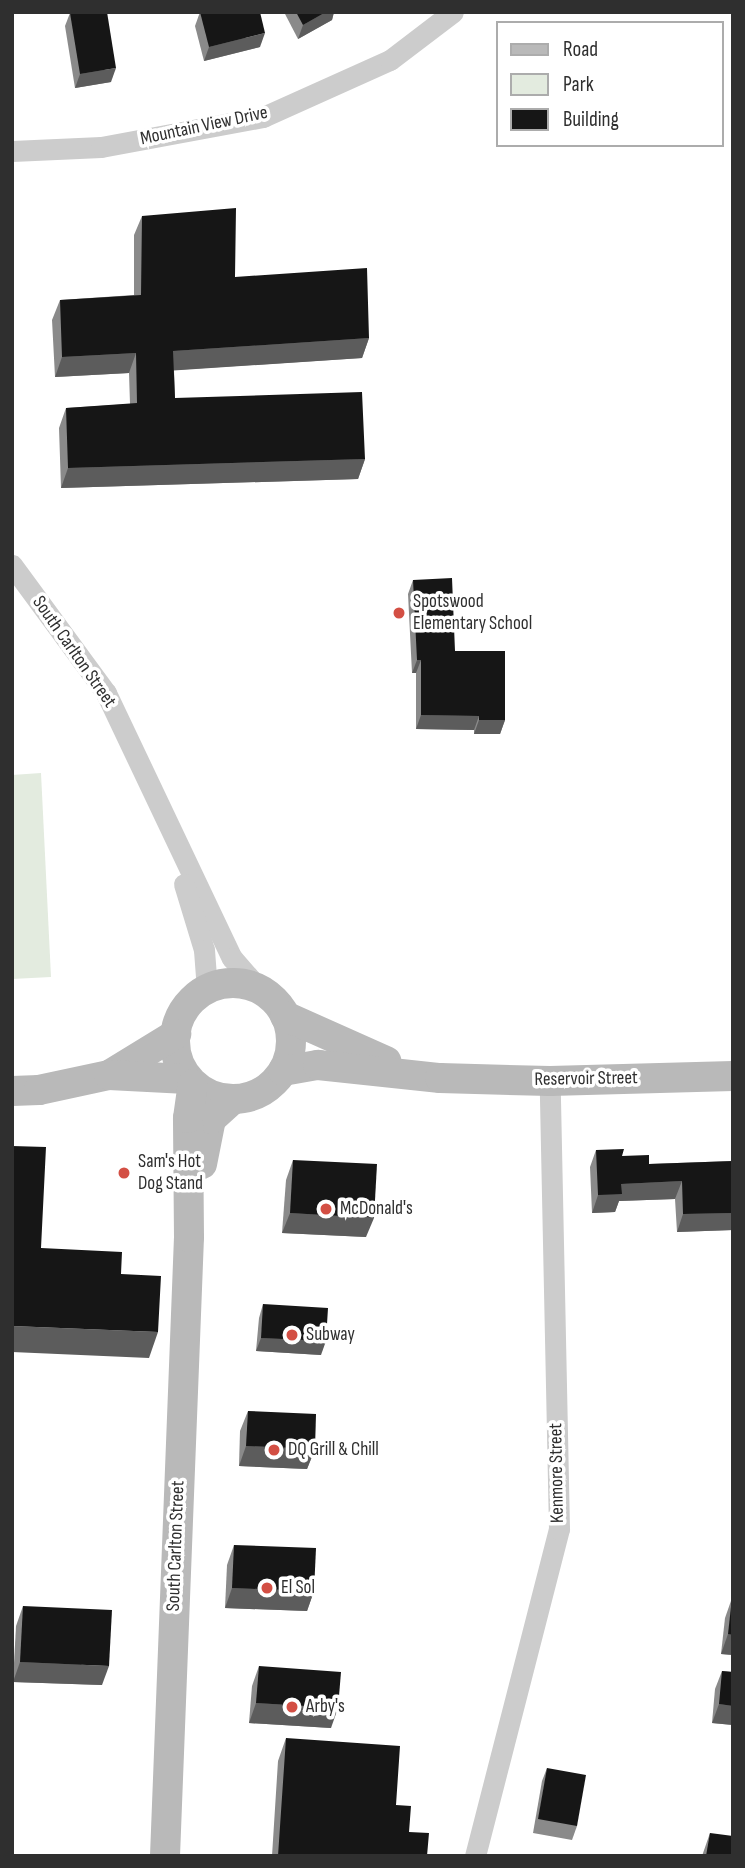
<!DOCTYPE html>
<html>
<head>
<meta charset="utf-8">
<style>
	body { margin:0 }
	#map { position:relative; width:745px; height:1868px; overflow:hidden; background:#fff; font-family:"Sofia Sans Condensed",sans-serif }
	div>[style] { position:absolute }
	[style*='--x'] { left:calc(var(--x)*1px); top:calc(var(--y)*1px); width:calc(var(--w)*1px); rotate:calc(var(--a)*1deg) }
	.green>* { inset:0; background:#e3ebdf }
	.street>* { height:21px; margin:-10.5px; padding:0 10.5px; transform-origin:10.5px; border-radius:10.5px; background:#ccc }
	.secondary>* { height:30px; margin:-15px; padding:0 15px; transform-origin:15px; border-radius:15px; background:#b9b9b9 }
	.secondary>.ring { margin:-15px; padding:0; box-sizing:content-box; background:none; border:30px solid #b9b9b9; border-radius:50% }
	.wall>* { inset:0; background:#8a8a8a }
	.shaded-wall>* { inset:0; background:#5c5c5c }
	.building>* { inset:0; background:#161616 }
	.dots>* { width:19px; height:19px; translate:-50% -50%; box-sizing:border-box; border:4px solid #fff; border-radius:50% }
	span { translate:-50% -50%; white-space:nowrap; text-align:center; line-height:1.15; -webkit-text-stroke:7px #fff; paint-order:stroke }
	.street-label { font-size:19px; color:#2f2f2f }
	.poi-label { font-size:19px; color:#2f2f2f }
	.left { translate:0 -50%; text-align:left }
	.frame { position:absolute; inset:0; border:14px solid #2f2f2f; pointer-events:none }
	.legend { position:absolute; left:496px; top:21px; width:228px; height:126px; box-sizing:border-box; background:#fff; border:2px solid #acacac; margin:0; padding:9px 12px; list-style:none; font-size:21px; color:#2f2f2f }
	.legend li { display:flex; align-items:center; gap:14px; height:35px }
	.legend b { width:35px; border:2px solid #acacac }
</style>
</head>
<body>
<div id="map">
	<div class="green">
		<div style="clip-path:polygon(41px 773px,51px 977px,12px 979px,12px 775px)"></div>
	</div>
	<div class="street">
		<div style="--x:12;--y:151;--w:89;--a:-2.6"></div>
		<div style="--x:101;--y:147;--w:165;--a:-10.5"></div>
		<div style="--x:263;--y:117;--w:139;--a:-24.2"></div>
		<div style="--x:390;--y:60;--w:79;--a:-37.3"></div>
		<div style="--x:12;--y:565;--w:159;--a:53.7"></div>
		<div style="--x:106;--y:693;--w:293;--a:64.6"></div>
		<div style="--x:232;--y:958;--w:43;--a:48.8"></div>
		<div style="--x:184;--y:884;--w:69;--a:73.1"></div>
		<div style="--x:204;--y:950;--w:40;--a:85.7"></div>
		<div style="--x:475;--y:1856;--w:338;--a:-75.6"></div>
		<div style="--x:559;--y:1529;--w:448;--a:-91.2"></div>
	</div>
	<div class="secondary">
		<div class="ring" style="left:175px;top:983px;width:86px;height:86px"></div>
		<div style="--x:285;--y:1016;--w:111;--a:24"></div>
		<div style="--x:283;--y:1071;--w:36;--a:-10"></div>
		<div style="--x:318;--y:1065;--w:123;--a:6.1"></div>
		<div style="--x:440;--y:1078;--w:110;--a:1.6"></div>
		<div style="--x:550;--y:1081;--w:183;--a:-1.6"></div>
		<div style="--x:109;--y:1075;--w:79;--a:-31.5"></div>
		<div style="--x:12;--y:1091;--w:27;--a:-2"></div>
		<div style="--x:39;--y:1090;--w:72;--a:-12.1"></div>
		<div style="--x:109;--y:1075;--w:78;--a:2.9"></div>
		<div style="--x:202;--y:1164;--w:46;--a:-78.7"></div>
		<div style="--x:211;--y:1119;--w:30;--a:-42"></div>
		<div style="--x:165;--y:1856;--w:619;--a:-87.78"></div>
		<div style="--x:189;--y:1237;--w:119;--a:-90.5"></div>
		<div style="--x:188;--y:1118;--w:34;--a:-82"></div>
	</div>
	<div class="wall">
		<div style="clip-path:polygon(200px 12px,260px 47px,204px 61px,195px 26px)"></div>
		<div style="clip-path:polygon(284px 12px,334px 12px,332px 20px,298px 39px)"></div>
		<div style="clip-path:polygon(70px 13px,111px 82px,75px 88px,65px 26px)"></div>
		<div style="clip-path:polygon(142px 216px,235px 277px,369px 338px,362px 358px,174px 370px,175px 398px,365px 459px,358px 479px,61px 488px,59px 428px,66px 408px,130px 404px,129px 373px,55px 377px,52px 320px,60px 300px,134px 295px,134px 235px)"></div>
		<div style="clip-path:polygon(413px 580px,455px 651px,505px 720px,500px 734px,474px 734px,474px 730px,416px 729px,416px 673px,412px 673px,408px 594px)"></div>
		<div style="clip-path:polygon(596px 1150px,649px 1164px,733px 1161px,733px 1230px,677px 1232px,675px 1199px,619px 1201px,615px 1212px,592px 1213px,590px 1167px)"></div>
		<div style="clip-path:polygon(293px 1160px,366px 1237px,282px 1233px,286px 1180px)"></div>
		<div style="clip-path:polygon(263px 1304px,321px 1355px,256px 1351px,259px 1318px)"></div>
		<div style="clip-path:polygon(248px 1411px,315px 1449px,307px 1469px,239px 1466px,240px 1431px)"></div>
		<div style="clip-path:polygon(234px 1545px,314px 1591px,307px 1611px,225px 1608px,227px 1565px)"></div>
		<div style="clip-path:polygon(732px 1598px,733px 1598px,733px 1655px,721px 1654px,725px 1618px)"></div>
		<div style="clip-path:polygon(23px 1606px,102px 1685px,13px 1682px,16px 1626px)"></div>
		<div style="clip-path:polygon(259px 1666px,331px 1728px,249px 1723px,252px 1686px)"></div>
		<div style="clip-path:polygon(722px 1671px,733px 1672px,733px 1725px,712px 1723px,715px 1689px)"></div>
		<div style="clip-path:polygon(286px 1738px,396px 1805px,409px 1832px,427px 1856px,272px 1856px,278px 1761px)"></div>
		<div style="clip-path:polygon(547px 1768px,577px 1826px,572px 1840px,533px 1833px,542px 1781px)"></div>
		<div style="clip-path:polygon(710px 1833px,733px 1856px,702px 1856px)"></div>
	</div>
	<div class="shaded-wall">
		<div style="clip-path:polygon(326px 12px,334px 12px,332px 20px,298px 39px,303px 25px)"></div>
		<div style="clip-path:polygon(265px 33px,260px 47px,204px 61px,209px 47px)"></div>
		<div style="clip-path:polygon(116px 68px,111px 82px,75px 88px,80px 74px)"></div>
		<div style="clip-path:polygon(369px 338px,362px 358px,166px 371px,173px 351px)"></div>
		<div style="clip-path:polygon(136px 353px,129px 373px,55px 377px,62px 357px)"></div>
		<div style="clip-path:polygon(365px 459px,358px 479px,61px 488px,68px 468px)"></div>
		<div style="clip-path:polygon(417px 660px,421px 660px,416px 673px,412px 673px)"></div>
		<div style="clip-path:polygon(421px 715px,479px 716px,474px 730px,416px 729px)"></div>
		<div style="clip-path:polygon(479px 720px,505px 720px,500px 734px,474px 734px)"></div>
		<div style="clip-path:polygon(682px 1181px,675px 1199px,619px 1201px,615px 1212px,592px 1213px,598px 1195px,621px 1184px)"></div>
		<div style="clip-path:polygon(290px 1213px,374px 1218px,366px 1237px,282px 1233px)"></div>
		<div style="clip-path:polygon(733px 1213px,733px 1230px,677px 1232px,683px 1214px)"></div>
		<div style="clip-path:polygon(12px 1326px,158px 1332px,149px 1358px,12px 1352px)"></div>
		<div style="clip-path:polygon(261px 1338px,326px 1341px,321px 1355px,256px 1351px)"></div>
		<div style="clip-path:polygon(246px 1446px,315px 1449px,307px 1469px,239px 1466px)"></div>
		<div style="clip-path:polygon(232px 1588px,314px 1591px,307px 1611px,225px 1608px)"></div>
		<div style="clip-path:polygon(728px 1634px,733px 1635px,733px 1655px,721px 1654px)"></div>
		<div style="clip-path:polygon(20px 1662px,109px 1666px,102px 1685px,13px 1682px)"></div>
		<div style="clip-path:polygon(256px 1703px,338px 1708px,331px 1728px,249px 1723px)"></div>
		<div style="clip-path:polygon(719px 1704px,733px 1706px,733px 1725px,712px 1723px)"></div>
	</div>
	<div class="building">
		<div style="clip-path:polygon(73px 12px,107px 12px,116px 68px,80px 74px,70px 13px)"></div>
		<div style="clip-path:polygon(200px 12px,260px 12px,265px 33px,209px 47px)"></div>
		<div style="clip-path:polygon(296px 12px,326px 12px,303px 25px)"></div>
		<div style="clip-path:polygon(236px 208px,235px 277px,367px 268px,369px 338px,173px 351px,175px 398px,362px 392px,365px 459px,68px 468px,66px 408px,137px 403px,136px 353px,62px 357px,60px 300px,141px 295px,142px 216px)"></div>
		<div style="clip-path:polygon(452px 578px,455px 651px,505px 651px,505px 720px,479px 720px,479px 716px,421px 715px,421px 660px,417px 660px,413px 580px)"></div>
		<div style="clip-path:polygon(12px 1146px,46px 1147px,41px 1248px,122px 1252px,121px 1274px,161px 1276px,158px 1332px,12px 1326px)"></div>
		<div style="clip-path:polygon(624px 1149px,622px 1156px,649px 1155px,649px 1164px,733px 1161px,733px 1213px,683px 1214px,682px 1181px,621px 1184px,622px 1194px,598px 1195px,596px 1150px)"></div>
		<div style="clip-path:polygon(293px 1160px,377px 1164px,374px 1218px,290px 1213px)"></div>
		<div style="clip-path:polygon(263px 1304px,328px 1308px,326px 1341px,261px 1338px)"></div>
		<div style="clip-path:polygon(248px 1411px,316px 1414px,315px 1449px,246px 1446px)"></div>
		<div style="clip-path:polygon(234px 1545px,316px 1548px,314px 1591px,232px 1588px)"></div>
		<div style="clip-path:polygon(732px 1598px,733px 1598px,733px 1635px,728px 1634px)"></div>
		<div style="clip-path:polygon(23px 1606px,112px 1610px,109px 1666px,20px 1662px)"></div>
		<div style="clip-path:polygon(259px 1666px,341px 1672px,338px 1708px,256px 1703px)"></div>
		<div style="clip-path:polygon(722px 1671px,733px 1672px,733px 1706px,719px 1704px)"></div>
		<div style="clip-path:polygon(286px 1738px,400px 1746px,396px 1805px,411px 1806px,409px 1832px,429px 1833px,427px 1856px,278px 1856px)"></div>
		<div style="clip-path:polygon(547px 1768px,586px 1775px,577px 1826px,538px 1819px)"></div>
		<div style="clip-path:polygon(710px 1833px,733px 1836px,733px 1856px,706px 1856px)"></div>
	</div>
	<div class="dots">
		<div style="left:399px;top:613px;background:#d34f44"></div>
		<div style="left:124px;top:1173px;background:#d34f44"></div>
		<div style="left:326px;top:1209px;background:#d34f44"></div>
		<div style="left:292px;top:1335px;background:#d34f44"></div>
		<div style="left:274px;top:1450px;background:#d34f44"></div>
		<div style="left:267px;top:1588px;background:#d34f44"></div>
		<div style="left:292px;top:1707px;background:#d34f44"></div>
	</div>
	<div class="street-label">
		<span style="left:204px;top:126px;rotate:-12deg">Mountain View Drive</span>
		<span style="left:74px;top:652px;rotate:55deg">South Carlton Street</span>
		<span style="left:586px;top:1079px;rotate:-1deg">Reservoir Street</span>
		<span style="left:557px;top:1473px;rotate:-91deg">Kenmore Street</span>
		<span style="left:176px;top:1546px;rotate:-88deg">South Carlton Street</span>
	</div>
	<div class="poi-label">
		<span class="left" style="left:413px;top:613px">Spotswood<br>Elementary School</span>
		<span class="left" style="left:138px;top:1173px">Sam's Hot<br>Dog Stand</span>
		<span class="left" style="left:340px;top:1209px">McDonald's</span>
		<span class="left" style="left:306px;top:1335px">Subway</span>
		<span class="left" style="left:288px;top:1450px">DQ Grill &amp; Chill</span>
		<span class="left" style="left:281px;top:1588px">El Sol</span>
		<span class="left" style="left:306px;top:1707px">Arby's</span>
	</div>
	<div class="frame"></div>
	<ul class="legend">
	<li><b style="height:9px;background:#b9b9b9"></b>Road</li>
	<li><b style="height:19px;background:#e3ebdf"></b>Park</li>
	<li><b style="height:19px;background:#161616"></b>Building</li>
	</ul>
</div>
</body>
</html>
